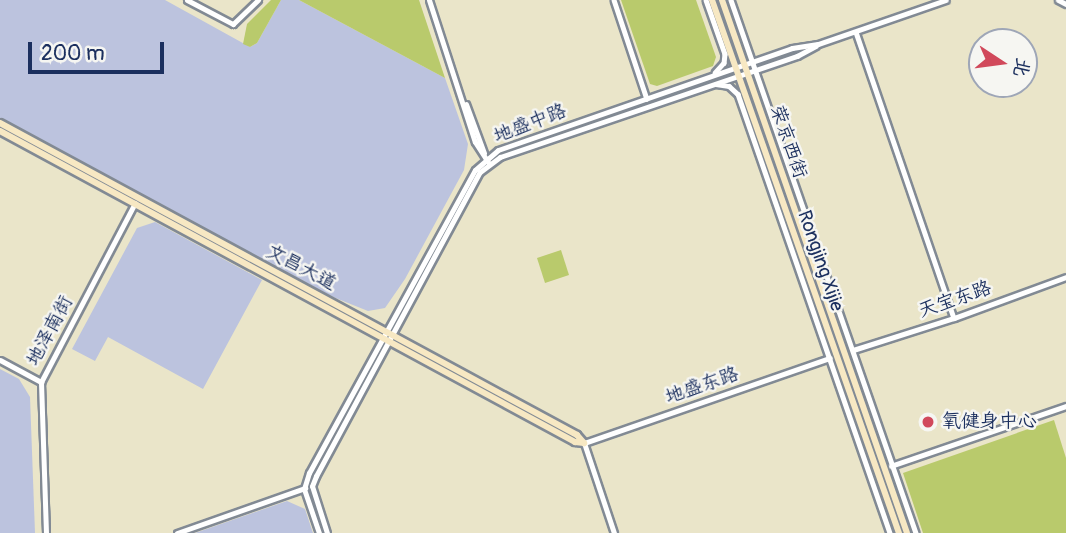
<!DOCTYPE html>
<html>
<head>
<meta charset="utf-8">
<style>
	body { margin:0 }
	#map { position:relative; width:1066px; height:533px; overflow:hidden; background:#eae5c9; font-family:Pangolin,"LXGW WenKai TC",sans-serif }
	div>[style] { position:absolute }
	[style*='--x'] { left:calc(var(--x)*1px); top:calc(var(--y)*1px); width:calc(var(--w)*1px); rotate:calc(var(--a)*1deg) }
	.industrial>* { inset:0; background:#bcc3de }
	.green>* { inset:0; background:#b9ca6c }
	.roads { filter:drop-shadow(2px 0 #828a94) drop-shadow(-2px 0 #828a94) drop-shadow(0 2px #828a94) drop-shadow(0 -2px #828a94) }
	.minor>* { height:4.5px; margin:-2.25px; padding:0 2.25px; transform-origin:2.25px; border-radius:2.25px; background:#fff }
	.tertiary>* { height:5px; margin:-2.5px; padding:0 2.5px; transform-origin:2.5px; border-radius:2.5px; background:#fff }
	.secondary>* { height:6px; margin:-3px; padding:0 3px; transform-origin:3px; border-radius:3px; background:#f7e8c3 }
	.dots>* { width:19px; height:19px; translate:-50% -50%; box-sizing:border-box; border:4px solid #f6f6f2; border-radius:50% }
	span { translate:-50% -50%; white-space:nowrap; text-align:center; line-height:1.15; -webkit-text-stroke:5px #f6f6f2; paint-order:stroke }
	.street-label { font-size:19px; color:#1b2f5e }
	.poi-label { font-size:19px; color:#1b2f5e }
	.left { translate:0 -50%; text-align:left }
	.north { position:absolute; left:968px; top:28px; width:70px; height:70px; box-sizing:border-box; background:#f6f6f2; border:2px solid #9ea6b7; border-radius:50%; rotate:103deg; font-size:19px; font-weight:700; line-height:28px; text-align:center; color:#1b2f5e }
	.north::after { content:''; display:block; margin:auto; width:24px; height:32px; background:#d1495b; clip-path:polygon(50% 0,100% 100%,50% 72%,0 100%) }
	.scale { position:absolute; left:28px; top:42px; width:136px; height:32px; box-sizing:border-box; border:4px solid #1b2f5e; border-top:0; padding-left:9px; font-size:21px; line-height:24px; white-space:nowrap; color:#1b2f5e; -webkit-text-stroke:5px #f6f6f2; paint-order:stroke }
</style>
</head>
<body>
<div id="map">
	<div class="industrial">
		<div style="clip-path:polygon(0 0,165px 0,250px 47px,257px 43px,281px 0,299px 0,445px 78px,468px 144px,464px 170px,405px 279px,385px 308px,368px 311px,333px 297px,0 119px)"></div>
		<div style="clip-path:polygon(155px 222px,262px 280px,203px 389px,108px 337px,95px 361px,72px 349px,137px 228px)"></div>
		<div style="clip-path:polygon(0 369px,19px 379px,30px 397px,35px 533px,0 533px)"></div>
		<div style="clip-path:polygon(287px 501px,305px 509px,313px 533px,195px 533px)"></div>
	</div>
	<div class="green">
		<div style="clip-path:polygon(271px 0,281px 0,257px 43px,250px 47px,243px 44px,247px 24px)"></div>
		<div style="clip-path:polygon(299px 0,419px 0,445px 78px)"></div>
		<div style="clip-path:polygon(621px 0,696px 0,716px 57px,713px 66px,657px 86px,650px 84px)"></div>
		<div style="clip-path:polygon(561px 250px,569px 275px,545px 283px,537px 258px)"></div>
		<div style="clip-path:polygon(1054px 420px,1066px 458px,1066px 533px,923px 533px,903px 473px)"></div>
	</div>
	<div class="roads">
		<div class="minor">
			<div style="--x:614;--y:0;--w:104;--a:71.6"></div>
			<div style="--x:706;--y:0;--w:57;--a:70.6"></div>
			<div style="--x:725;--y:54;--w:9;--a:96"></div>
			<div style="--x:724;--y:63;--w:13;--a:132"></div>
			<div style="--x:731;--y:0;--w:564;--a:70.86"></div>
			<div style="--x:856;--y:32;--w:302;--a:71.1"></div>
			<div style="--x:716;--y:84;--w:13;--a:9"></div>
			<div style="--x:729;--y:86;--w:12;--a:42"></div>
			<div style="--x:738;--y:94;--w:465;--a:70.9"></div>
			<div style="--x:891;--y:466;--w:185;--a:-18.9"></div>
		</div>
		<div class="tertiary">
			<div style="--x:187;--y:0;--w:52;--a:27.6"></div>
			<div style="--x:233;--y:24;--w:35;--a:-44"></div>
			<div style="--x:429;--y:0;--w:149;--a:72.1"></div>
			<div style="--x:475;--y:142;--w:24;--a:57"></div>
			<div style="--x:1058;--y:0;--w:9;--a:27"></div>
			<div style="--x:466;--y:104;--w:52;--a:69.8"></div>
			<div style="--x:853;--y:350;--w:106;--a:-17.6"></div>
			<div style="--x:954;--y:318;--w:119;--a:-20.1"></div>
			<div style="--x:0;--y:360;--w:47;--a:28.2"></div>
			<div style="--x:46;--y:533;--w:151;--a:-91.9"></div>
			<div style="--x:41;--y:382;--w:202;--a:-62.3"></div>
			<div style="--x:177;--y:533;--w:136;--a:-19.4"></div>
			<div style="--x:319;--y:533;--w:46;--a:-108.8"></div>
			<div style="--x:304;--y:489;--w:17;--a:-73"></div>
			<div style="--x:309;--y:473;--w:345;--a:-61.3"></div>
			<div style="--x:475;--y:170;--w:30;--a:-41"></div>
			<div style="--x:498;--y:150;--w:311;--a:-19.1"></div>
			<div style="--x:792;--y:48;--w:26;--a:-9"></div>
			<div style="--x:818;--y:44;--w:135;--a:-19"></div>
			<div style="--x:327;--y:533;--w:49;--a:-107.7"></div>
			<div style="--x:312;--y:486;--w:11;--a:-68"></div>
			<div style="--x:316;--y:476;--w:345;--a:-61.7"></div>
			<div style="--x:480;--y:172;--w:25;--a:-37"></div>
			<div style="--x:500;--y:157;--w:314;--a:-18.8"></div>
			<div style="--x:797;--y:56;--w:21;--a:-28"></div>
			<div style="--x:614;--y:533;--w:95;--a:-108.4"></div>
			<div style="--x:584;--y:443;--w:260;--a:-19.1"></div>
		</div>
		<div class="secondary">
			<div style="--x:712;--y:0;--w:565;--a:70.67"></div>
			<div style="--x:722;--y:0;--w:564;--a:70.86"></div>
			<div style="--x:0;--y:123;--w:656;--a:28.4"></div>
			<div style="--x:577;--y:435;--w:11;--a:49"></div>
			<div style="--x:0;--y:131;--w:654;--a:28.41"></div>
			<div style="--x:575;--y:442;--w:9;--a:6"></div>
		</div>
	</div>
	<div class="dots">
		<div style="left:928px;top:422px;background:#d1495b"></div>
	</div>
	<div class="street-label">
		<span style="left:530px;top:124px;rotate:-21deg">地盛中路</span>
		<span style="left:788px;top:142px;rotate:71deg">荣京西街</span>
		<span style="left:820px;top:261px;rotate:71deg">Rongjing Xijie</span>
		<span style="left:301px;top:268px;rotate:28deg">文昌大道</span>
		<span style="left:955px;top:300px;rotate:-19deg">天宝东路</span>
		<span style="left:50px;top:331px;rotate:-62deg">地泽南街</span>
		<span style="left:702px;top:386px;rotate:-19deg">地盛东路</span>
	</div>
	<div class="poi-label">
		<span class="left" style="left:942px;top:422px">氧健身中心</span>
	</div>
	<div class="north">北</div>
	<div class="scale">200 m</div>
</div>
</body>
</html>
